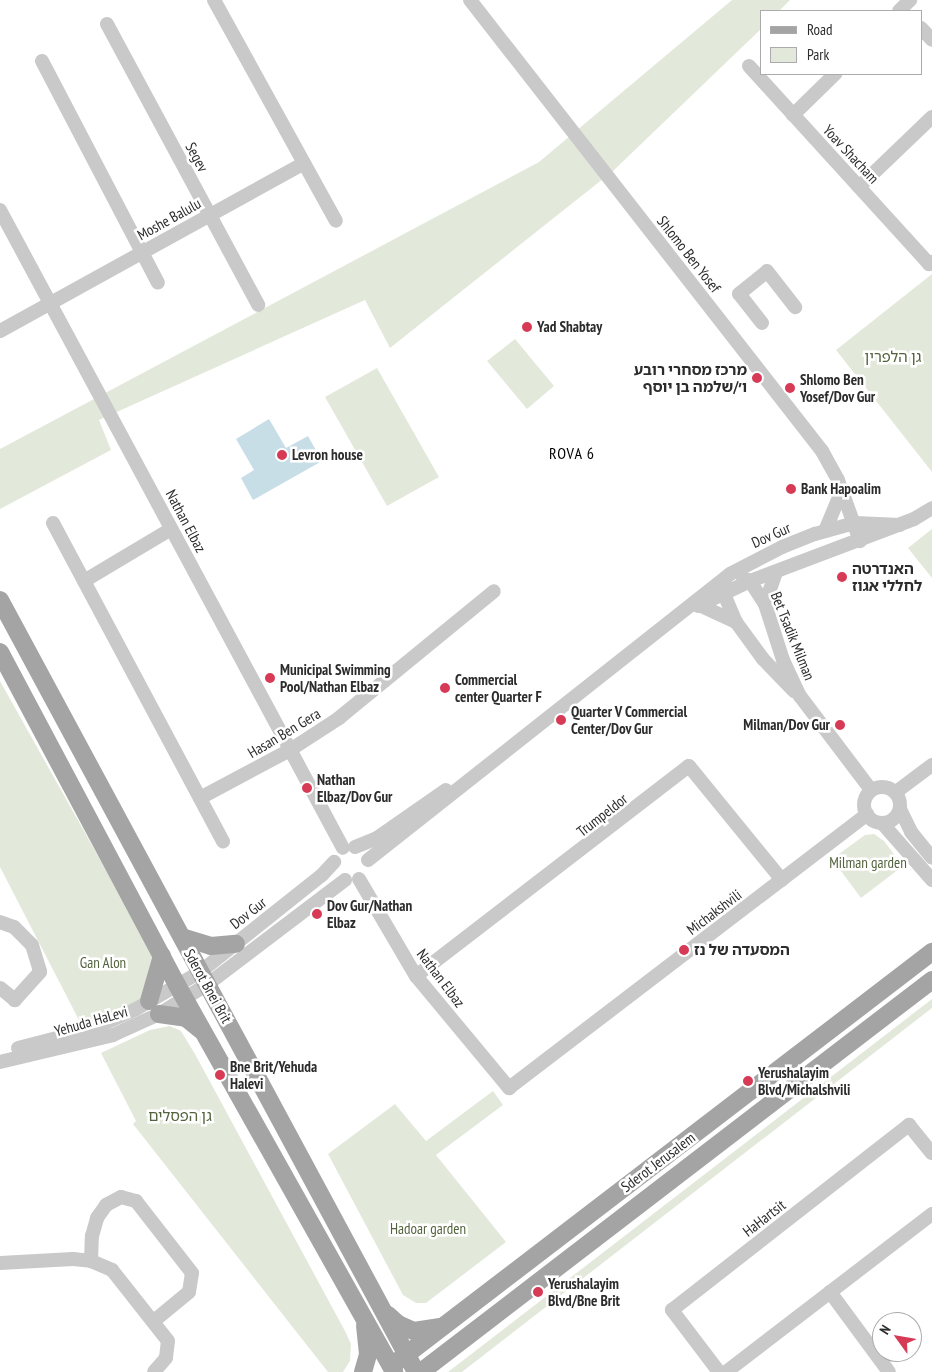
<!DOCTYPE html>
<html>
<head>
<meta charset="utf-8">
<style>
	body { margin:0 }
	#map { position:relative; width:932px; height:1372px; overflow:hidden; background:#fff; font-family:"PT Sans Narrow","Noto Sans Hebrew",sans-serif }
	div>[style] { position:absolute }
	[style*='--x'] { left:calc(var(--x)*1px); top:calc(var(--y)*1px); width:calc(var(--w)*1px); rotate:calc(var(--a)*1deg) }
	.green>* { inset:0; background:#e3e9da }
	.water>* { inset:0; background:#c7dee7 }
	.minor>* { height:14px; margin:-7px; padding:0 7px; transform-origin:7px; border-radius:7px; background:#c9c9c9 }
	.minor>.ring { margin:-7px; padding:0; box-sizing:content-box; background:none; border:14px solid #c9c9c9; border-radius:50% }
	.major>* { height:18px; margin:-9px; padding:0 9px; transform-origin:9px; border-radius:9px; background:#a4a4a4 }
	.dots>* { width:14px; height:14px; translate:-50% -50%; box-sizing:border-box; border:2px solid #fff; border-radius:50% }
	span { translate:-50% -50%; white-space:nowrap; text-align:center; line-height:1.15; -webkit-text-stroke:5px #fff; paint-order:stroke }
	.street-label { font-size:15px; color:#2c2c2c }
	.poi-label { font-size:15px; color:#2c2c2c; font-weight:700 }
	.left { translate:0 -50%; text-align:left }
	.right { translate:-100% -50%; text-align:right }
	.park-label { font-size:15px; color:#53633d }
	.neighbourhood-label { font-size:16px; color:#000; letter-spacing:1px }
	.legend { position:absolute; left:760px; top:10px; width:162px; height:65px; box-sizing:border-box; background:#fff; border:1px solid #ababab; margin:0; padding:6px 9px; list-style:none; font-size:15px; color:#2c2c2c }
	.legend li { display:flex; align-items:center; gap:10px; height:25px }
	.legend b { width:25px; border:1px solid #ababab }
	.north { position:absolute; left:872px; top:1312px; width:50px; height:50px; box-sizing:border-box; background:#fff; border:1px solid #ababab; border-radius:50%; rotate:302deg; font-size:14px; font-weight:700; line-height:20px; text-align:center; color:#2c2c2c }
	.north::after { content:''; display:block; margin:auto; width:18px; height:22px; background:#d73a55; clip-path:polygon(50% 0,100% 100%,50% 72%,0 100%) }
</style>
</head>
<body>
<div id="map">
	<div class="green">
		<div style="clip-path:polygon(732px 0,790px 0,779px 11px,761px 11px,761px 29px,613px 171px,390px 348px,365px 300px,99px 420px,111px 450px,0 509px,0 449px,539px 162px)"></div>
		<div style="clip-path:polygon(932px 274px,932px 472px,836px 350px)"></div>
		<div style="clip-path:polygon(515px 339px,554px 386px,527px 409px,487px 361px)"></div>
		<div style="clip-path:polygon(377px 368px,439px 477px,387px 506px,325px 397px)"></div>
		<div style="clip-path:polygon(932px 529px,932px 578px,908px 548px)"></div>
		<div style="clip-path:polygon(0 681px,158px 963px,140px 1002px,105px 1018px,81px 1024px,0 867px)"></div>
		<div style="clip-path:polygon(874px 834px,884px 841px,903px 866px,861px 898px,832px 859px,865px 835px)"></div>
		<div style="clip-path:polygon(932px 999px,932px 1008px,462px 1372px,448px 1372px)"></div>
		<div style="clip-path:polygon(170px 1026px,181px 1031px,195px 1054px,345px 1331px,351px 1344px,350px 1361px,343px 1372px,328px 1372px,133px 1124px,136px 1121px,101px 1053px,150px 1030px)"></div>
		<div style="clip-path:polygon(493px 1091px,503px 1105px,436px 1155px,506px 1242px,426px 1303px,416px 1303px,403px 1295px,328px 1154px,395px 1104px,426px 1141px)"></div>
	</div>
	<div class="water">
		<div style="clip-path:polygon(269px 419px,286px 448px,308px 436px,322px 461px,253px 500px,241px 478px,254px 470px,236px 439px)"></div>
	</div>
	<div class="minor">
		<div style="--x:214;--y:0;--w:252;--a:61.1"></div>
		<div style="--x:470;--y:0;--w:572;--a:52.03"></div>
		<div style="--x:822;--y:451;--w:33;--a:61"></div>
		<div style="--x:838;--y:480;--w:65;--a:70.2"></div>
		<div style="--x:899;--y:11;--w:16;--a:-45"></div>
		<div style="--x:107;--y:24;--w:319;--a:61.7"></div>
		<div style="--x:921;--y:28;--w:16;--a:47"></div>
		<div style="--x:42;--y:61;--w:250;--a:62.4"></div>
		<div style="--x:749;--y:66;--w:268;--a:47.7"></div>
		<div style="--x:929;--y:264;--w:4;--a:-34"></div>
		<div style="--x:793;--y:115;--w:59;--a:-44.3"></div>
		<div style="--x:859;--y:187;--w:101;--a:-43.8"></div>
		<div style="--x:0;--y:210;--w:724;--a:61.74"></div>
		<div style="--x:762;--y:323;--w:37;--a:-128"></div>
		<div style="--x:739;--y:294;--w:36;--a:-39"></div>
		<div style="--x:767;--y:271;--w:46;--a:52.1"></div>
		<div style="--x:0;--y:331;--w:347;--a:-28.9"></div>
		<div style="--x:53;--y:523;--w:361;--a:61.9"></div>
		<div style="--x:825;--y:531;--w:44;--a:-67.5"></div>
		<div style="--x:743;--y:578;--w:8;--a:23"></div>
		<div style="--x:750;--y:581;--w:27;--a:57"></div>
		<div style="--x:765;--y:604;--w:59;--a:72.2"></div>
		<div style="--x:783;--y:660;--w:40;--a:65"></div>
		<div style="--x:800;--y:696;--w:118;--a:52.9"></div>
		<div style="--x:84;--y:581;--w:101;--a:-30.9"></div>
		<div style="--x:726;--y:586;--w:8;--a:104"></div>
		<div style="--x:724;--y:594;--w:30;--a:67"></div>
		<div style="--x:736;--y:622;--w:46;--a:53.9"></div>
		<div style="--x:763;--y:659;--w:45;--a:45.9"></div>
		<div style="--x:765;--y:604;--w:34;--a:-71"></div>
		<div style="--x:699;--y:605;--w:41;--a:24.7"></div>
		<div style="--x:698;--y:606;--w:58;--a:-25.7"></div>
		<div style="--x:750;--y:581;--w:175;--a:-20.7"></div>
		<div style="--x:914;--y:519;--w:21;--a:-31"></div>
		<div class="ring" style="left:864px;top:787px;width:22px;height:22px"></div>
		<div style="--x:896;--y:792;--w:45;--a:-36.9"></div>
		<div style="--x:200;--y:798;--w:102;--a:-28.1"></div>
		<div style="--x:290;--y:750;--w:59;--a:-33.1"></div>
		<div style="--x:339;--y:718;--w:200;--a:-39.3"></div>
		<div style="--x:900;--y:809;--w:25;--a:64"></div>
		<div style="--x:911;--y:832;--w:33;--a:51"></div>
		<div style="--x:882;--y:823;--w:76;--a:48.7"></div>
		<div style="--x:355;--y:847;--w:24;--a:-22"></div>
		<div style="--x:377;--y:838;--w:84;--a:-34.8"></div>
		<div style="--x:368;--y:860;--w:461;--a:-38.3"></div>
		<div style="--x:730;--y:574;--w:59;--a:-27.4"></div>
		<div style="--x:782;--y:547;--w:35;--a:-22"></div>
		<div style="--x:815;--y:534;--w:41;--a:-15.4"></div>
		<div style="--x:855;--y:523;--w:45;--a:2.5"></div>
		<div style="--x:359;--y:879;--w:113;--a:59.6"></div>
		<div style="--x:416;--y:976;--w:146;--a:50.3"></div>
		<div style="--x:509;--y:1088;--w:451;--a:-37.4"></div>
		<div style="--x:0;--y:922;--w:15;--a:20"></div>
		<div style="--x:14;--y:927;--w:25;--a:45"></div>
		<div style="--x:32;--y:945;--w:28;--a:73"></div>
		<div style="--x:40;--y:972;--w:38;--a:132"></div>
		<div style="--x:15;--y:1000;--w:19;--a:-141"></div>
		<div style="--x:416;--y:976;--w:344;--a:-37.6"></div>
		<div style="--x:689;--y:766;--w:147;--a:50.8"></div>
		<div style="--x:18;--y:1048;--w:76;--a:-14.4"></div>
		<div style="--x:92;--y:1029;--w:48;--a:-24.4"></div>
		<div style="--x:136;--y:1009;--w:74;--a:-30"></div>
		<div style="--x:200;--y:972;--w:156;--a:-38.5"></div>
		<div style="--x:322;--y:875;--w:18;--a:-47"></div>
		<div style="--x:0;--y:1062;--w:116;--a:-13.4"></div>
		<div style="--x:113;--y:1035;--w:51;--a:-24.5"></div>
		<div style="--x:159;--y:1014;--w:57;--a:-31.5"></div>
		<div style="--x:208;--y:984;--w:172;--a:-37.2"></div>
		<div style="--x:91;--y:1261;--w:25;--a:-88"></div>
		<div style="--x:92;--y:1236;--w:19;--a:-74"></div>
		<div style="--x:97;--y:1218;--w:16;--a:-55"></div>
		<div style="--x:106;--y:1205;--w:17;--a:-28"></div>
		<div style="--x:121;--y:1197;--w:16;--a:15"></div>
		<div style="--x:136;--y:1201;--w:91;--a:52.1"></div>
		<div style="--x:192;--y:1273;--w:19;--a:99"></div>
		<div style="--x:189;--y:1292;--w:45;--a:140.4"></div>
		<div style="--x:0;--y:1263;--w:73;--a:-3.1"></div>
		<div style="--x:73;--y:1259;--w:18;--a:6"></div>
		<div style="--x:91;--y:1261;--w:23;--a:23"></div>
		<div style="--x:112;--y:1270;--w:90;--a:51.7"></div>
		<div style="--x:168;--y:1341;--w:17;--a:97"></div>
		<div style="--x:166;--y:1358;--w:18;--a:131"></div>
		<div style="--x:830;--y:1292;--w:99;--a:53.6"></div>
		<div style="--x:719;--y:1372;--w:78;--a:-127.2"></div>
		<div style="--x:672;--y:1310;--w:301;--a:-38"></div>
		<div style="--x:909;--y:1125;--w:36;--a:51"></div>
		<div style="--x:726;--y:1372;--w:260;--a:-37.5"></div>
	</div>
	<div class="major">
		<div style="--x:0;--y:600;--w:877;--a:61.68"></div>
		<div style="--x:0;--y:652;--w:377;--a:62"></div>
		<div style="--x:177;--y:985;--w:444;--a:60.7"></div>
		<div style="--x:182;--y:937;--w:30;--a:17"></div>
		<div style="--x:211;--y:946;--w:25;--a:-5"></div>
		<div style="--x:149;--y:1001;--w:47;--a:-73.9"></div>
		<div style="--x:159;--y:1014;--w:27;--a:8"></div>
		<div style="--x:186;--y:1018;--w:19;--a:39"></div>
		<div style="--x:388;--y:1315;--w:13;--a:42"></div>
		<div style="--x:398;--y:1324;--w:17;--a:24"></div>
		<div style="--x:414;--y:1331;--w:25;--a:-9"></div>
		<div style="--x:398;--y:1361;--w:673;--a:-37.45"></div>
		<div style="--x:363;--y:1372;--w:19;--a:-74"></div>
		<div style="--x:368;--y:1354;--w:28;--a:-96"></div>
		<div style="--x:421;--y:1372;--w:644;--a:-37.49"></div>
	</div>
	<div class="dots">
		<div style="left:527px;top:327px;background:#d73a55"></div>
		<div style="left:757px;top:378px;background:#d73a55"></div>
		<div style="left:790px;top:388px;background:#d73a55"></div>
		<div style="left:282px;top:455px;background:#d73a55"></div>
		<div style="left:791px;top:489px;background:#d73a55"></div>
		<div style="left:842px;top:577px;background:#d73a55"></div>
		<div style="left:270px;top:678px;background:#d73a55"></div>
		<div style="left:445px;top:688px;background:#d73a55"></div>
		<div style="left:561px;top:720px;background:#d73a55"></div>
		<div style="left:840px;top:725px;background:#d73a55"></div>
		<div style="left:307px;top:788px;background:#d73a55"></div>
		<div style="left:317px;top:914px;background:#d73a55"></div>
		<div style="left:684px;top:950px;background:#d73a55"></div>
		<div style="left:220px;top:1075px;background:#d73a55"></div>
		<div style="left:748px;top:1081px;background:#d73a55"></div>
		<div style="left:538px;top:1292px;background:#d73a55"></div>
	</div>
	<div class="street-label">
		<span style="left:851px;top:154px;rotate:47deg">Yoav Shacham</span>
		<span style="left:197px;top:157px;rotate:62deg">Segev</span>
		<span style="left:169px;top:219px;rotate:-29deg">Moshe Balulu</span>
		<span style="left:689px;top:254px;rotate:52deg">Shlomo Ben Yosef</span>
		<span style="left:186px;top:521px;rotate:62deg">Nathan Elbaz</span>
		<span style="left:771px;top:535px;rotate:-24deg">Dov Gur</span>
		<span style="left:793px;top:636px;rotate:68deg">Bet Tsadik Milman</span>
		<span style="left:284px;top:733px;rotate:-31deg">Hasan Ben Gera</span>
		<span style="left:602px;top:815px;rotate:-38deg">Trumpeldor</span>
		<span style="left:714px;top:912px;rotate:-37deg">Michakshvili</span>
		<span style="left:248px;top:913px;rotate:-38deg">Dov Gur</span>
		<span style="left:441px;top:978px;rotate:53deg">Nathan Elbaz</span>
		<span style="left:208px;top:986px;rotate:61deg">Sderot Bnei Brit</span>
		<span style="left:91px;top:1021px;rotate:-16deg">Yehuda HaLevi</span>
		<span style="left:658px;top:1162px;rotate:-37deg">Sderot Jerusalem</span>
		<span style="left:764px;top:1218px;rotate:-38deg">HaHartsit</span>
	</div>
	<div class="poi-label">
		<span class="left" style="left:537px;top:327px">Yad Shabtay</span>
		<span class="right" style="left:747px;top:378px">מרכז מסחרי רובע<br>ו׳/שלמה בן יוסף</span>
		<span class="left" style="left:800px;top:388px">Shlomo Ben<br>Yosef/Dov Gur</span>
		<span class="left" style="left:292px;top:455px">Levron house</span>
		<span class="left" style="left:801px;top:489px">Bank Hapoalim</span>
		<span class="left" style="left:852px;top:577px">האנדרטה<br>לחללי אגוז</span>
		<span class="left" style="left:280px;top:678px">Municipal Swimming<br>Pool/Nathan Elbaz</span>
		<span class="left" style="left:455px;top:688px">Commercial<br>center Quarter F</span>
		<span class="left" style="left:571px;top:720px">Quarter V Commercial<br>Center/Dov Gur</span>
		<span class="right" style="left:830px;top:725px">Milman/Dov Gur</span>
		<span class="left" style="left:317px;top:788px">Nathan<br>Elbaz/Dov Gur</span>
		<span class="left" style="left:327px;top:914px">Dov Gur/Nathan<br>Elbaz</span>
		<span class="left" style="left:694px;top:950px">המסעדה של נז</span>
		<span class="left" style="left:230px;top:1075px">Bne Brit/Yehuda<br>Halevi</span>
		<span class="left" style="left:758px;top:1081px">Yerushalayim<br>Blvd/Michalshvili</span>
		<span class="left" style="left:548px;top:1292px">Yerushalayim<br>Blvd/Bne Brit</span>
	</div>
	<div class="park-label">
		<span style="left:893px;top:357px">גן הלפרין</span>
		<span style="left:868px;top:863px">Milman garden</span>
		<span style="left:103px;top:963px">Gan Alon</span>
		<span style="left:180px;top:1116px">גן הפסלים</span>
		<span style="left:428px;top:1229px">Hadoar garden</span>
	</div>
	<div class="neighbourhood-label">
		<span style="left:572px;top:453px">ROVA 6</span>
	</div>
	<ul class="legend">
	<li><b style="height:6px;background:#a4a4a4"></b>Road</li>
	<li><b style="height:14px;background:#e3e9da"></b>Park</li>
	</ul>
	<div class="north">N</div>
</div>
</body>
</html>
